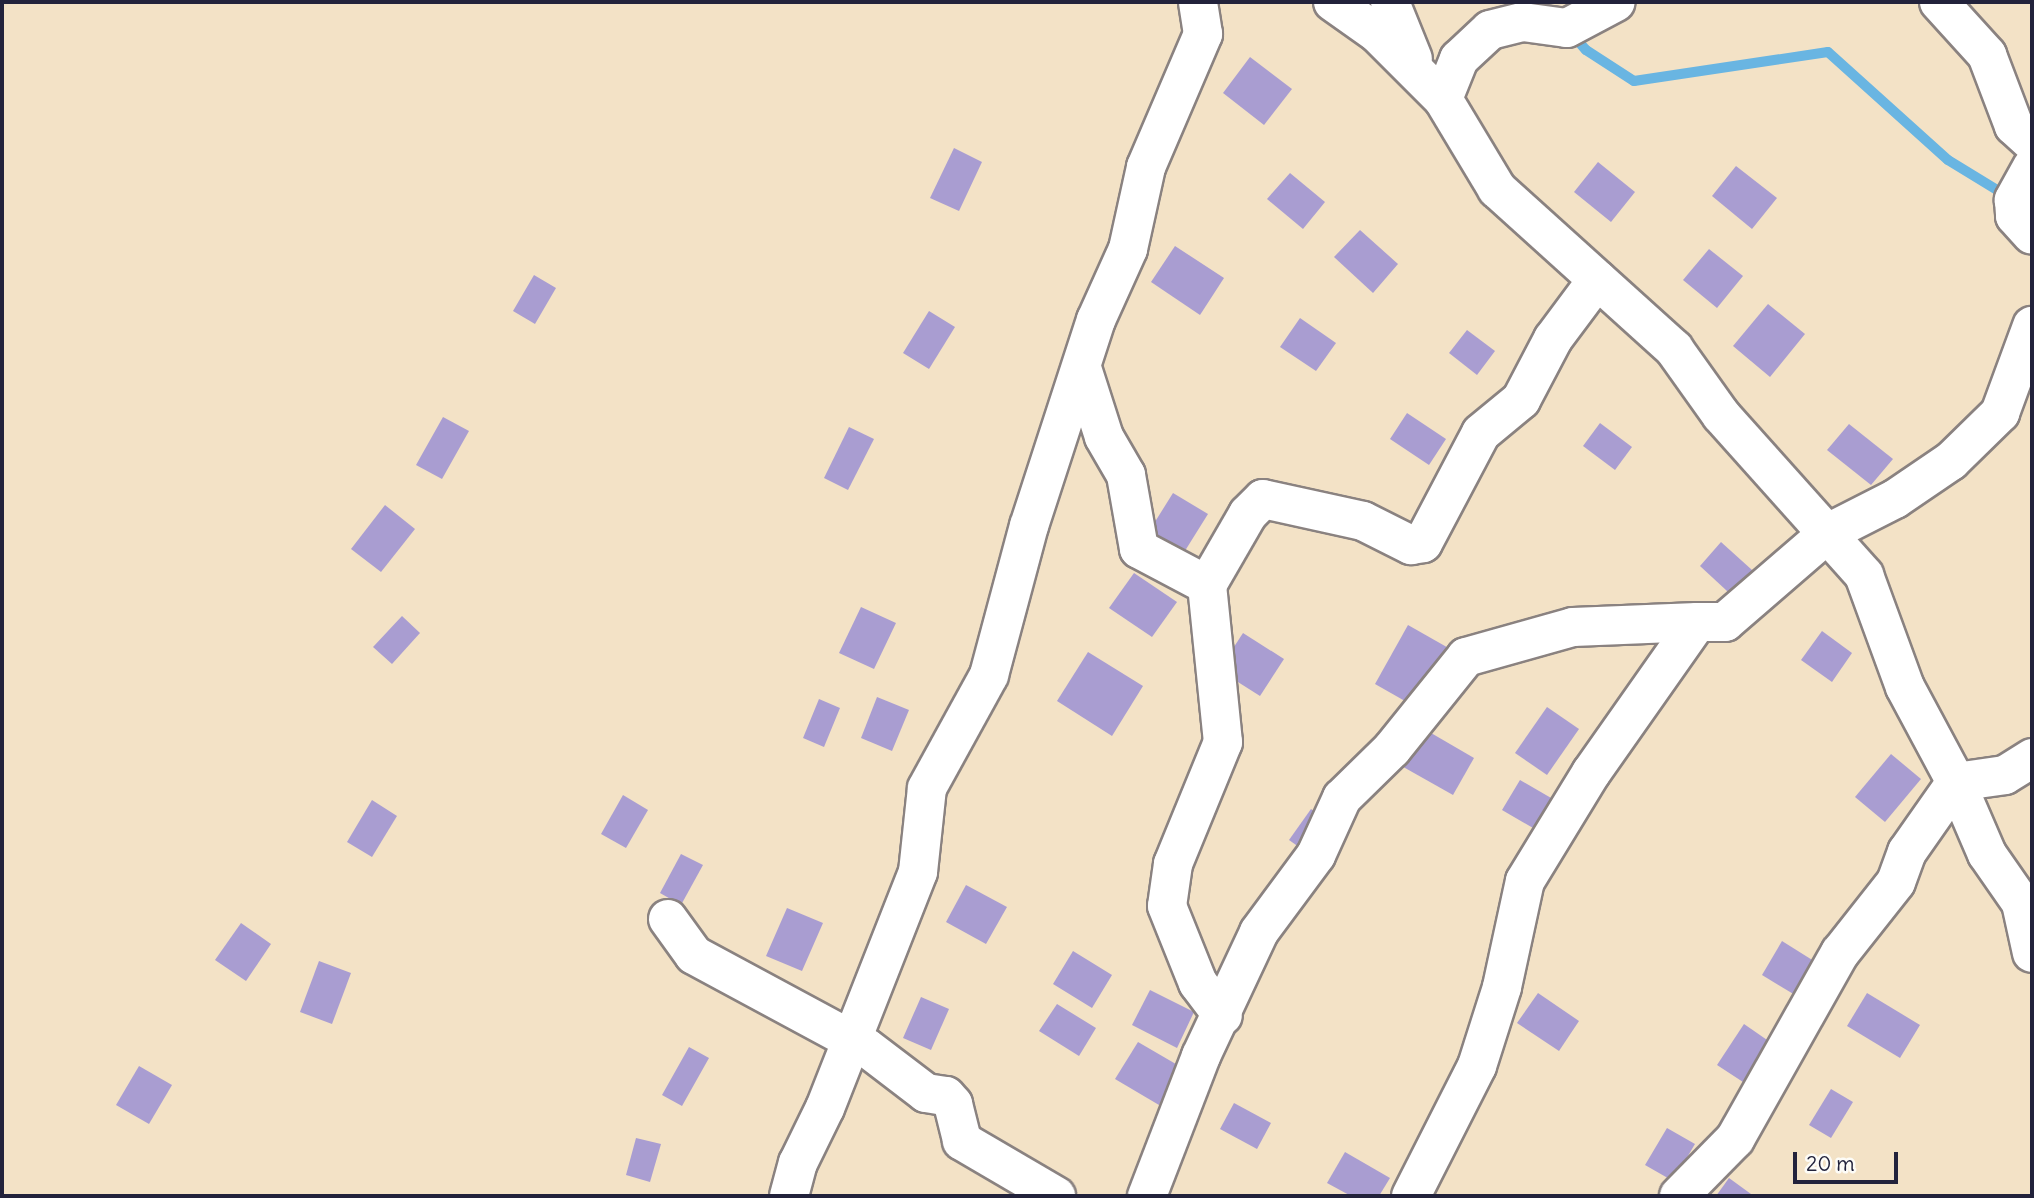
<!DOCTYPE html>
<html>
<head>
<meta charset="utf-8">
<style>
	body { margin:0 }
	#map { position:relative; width:2034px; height:1198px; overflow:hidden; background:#f3e2c6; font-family:Delius,sans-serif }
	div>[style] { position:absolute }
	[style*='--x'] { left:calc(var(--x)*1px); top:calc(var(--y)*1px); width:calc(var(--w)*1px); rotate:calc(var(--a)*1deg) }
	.stream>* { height:10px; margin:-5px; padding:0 5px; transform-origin:5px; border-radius:5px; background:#69b5e2 }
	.building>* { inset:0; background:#a99dd1 }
	.roads { filter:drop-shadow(2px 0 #8a8280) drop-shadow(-2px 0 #8a8280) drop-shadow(0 2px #8a8280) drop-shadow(0 -2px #8a8280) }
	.street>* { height:38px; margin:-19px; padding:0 19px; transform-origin:19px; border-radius:19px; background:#fff }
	span { translate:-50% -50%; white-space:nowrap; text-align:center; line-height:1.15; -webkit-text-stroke:7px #fdfcf7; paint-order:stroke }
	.frame { position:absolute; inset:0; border:4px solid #22223b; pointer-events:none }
	.scale { position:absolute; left:1793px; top:1152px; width:105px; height:32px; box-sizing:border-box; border:4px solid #22223b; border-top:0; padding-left:9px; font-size:21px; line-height:24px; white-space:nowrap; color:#22223b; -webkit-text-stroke:5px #fdfcf7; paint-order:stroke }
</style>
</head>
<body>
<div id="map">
	<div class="stream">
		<div style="--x:1572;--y:34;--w:21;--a:49"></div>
		<div style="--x:1586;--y:50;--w:57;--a:32.9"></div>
		<div style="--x:1634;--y:81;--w:196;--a:-8.5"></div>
		<div style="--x:1828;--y:52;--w:161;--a:42"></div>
		<div style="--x:1948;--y:160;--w:69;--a:31.4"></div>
	</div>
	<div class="building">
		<div style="clip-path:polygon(1250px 57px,1292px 89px,1264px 125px,1223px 93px)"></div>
		<div style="clip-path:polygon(954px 148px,982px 162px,959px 211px,930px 198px)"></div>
		<div style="clip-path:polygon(1598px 162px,1635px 192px,1611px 222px,1574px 192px)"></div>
		<div style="clip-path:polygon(1736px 166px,1777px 198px,1752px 229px,1712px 196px)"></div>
		<div style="clip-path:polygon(1290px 173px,1325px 202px,1303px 229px,1267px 199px)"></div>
		<div style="clip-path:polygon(1360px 230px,1398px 264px,1373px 293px,1334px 257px)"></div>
		<div style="clip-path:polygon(1175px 246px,1224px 278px,1200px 315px,1151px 282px)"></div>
		<div style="clip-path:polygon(1709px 249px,1743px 276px,1717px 308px,1683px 280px)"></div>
		<div style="clip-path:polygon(534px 275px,556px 288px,535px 324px,513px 311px)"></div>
		<div style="clip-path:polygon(1768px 304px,1805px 334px,1770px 377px,1733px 346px)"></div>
		<div style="clip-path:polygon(929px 311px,955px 327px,929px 369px,903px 353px)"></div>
		<div style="clip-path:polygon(1300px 318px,1336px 343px,1316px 371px,1280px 347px)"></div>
		<div style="clip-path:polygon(1467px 330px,1495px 351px,1477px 375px,1449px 353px)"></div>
		<div style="clip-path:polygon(1407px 413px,1446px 439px,1429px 465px,1390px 439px)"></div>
		<div style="clip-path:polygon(443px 417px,469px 431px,442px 479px,416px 465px)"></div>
		<div style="clip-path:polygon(1600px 423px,1632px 447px,1615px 470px,1583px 446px)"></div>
		<div style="clip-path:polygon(1849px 424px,1893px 459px,1871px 485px,1827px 450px)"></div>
		<div style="clip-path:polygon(849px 427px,874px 439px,848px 490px,824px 478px)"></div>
		<div style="clip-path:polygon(1173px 493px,1208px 514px,1178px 562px,1143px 541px)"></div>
		<div style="clip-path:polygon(385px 505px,415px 529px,381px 572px,351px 549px)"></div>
		<div style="clip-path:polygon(1721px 542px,1762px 579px,1740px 603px,1700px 566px)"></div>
		<div style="clip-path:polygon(1134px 573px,1177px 602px,1152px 637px,1109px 608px)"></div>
		<div style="clip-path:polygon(861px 607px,896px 623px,874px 669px,839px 653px)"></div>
		<div style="clip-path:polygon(402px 616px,420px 633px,392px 664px,373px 647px)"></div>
		<div style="clip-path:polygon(1408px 625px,1452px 650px,1419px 709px,1375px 684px)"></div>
		<div style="clip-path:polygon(1822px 631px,1852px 653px,1832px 682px,1801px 660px)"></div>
		<div style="clip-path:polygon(1243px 633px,1284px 659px,1260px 696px,1219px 670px)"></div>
		<div style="clip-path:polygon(1088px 652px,1143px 686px,1112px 736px,1057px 701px)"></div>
		<div style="clip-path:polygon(877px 697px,909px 710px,892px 751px,861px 738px)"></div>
		<div style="clip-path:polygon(819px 699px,840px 708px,824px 747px,803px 738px)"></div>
		<div style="clip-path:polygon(1547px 707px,1579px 729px,1547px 775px,1515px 753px)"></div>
		<div style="clip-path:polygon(1419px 726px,1474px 758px,1453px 795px,1398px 764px)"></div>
		<div style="clip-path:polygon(1891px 754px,1921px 779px,1885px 822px,1855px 797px)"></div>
		<div style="clip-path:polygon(1520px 780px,1558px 802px,1540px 832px,1502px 810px)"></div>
		<div style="clip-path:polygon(623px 795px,648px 810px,626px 848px,601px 834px)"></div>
		<div style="clip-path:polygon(372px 800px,397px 816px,372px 857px,347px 842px)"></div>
		<div style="clip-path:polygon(1311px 809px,1328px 821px,1306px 852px,1289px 840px)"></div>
		<div style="clip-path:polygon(681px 854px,703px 865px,681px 905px,660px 893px)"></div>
		<div style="clip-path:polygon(966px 885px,1007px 907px,986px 944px,946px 922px)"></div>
		<div style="clip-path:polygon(787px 908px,823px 923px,802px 971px,766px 956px)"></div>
		<div style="clip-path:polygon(241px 923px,271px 944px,246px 981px,215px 960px)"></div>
		<div style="clip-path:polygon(1782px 941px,1825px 968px,1805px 1001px,1762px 975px)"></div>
		<div style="clip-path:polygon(1073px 951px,1112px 975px,1092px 1008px,1053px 984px)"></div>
		<div style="clip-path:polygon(319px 961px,351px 973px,332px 1024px,300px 1012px)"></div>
		<div style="clip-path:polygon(1150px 990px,1194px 1012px,1177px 1048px,1132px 1025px)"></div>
		<div style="clip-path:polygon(1538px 993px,1579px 1021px,1559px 1051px,1517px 1023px)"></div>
		<div style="clip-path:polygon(1867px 993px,1920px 1025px,1900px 1058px,1847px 1026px)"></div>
		<div style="clip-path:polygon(921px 997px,949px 1009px,931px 1050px,903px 1038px)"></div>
		<div style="clip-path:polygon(1057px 1004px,1096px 1028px,1079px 1056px,1039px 1031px)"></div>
		<div style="clip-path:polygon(1744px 1024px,1770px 1042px,1743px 1082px,1717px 1065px)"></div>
		<div style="clip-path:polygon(1138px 1042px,1181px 1067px,1159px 1105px,1115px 1079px)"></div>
		<div style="clip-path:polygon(689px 1047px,709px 1058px,682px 1106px,662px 1095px)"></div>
		<div style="clip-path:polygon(139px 1066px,172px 1085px,149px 1124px,116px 1105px)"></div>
		<div style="clip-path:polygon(1831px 1089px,1853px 1102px,1831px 1138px,1809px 1125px)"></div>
		<div style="clip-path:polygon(1234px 1103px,1271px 1123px,1257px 1149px,1220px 1129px)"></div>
		<div style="clip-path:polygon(1667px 1128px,1695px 1144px,1673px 1181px,1645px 1165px)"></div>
		<div style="clip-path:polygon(636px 1138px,661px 1144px,650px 1182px,626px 1175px)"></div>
		<div style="clip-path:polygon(1345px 1152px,1390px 1178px,1379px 1196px,1351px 1196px,1327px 1183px)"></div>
		<div style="clip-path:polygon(1729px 1178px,1751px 1194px,1749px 1196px,1716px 1196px)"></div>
	</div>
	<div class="roads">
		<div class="street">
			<div style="--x:1333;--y:2;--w:54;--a:35.2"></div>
			<div style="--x:1377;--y:33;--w:93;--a:45"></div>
			<div style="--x:1443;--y:99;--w:105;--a:59"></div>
			<div style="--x:1497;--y:189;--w:239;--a:42.1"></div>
			<div style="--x:1674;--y:349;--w:81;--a:54.5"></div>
			<div style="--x:1721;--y:415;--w:215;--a:48.2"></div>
			<div style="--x:1864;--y:575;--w:119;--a:69.9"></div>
			<div style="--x:1905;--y:687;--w:108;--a:61.8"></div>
			<div style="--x:1956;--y:782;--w:78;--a:66.7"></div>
			<div style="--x:1987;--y:854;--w:60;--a:55.2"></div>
			<div style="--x:2021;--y:903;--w:51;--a:77.6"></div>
			<div style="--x:1390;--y:2;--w:61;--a:68"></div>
			<div style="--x:1939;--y:2;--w:72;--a:47.8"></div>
			<div style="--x:1987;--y:55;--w:76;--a:69.2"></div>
			<div style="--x:2014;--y:126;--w:24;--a:42"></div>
			<div style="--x:1443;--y:99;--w:43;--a:-68.2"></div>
			<div style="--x:1459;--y:59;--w:42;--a:-43.1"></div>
			<div style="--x:1490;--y:30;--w:34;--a:-14"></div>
			<div style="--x:1523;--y:22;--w:44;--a:7.8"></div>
			<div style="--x:1567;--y:28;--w:55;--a:-28"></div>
			<div style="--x:2032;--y:167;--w:38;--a:119"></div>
			<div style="--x:2014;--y:200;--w:16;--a:86"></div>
			<div style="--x:2015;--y:216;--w:25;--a:48"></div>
			<div style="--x:1082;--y:368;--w:72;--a:72.3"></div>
			<div style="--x:1104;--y:437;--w:44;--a:59.9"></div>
			<div style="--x:1126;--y:475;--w:75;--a:80"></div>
			<div style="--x:1139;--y:549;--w:77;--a:27.9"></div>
			<div style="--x:1207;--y:585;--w:158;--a:84.2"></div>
			<div style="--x:1223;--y:742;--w:132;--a:112.3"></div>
			<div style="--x:1173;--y:864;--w:42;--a:98.1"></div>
			<div style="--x:1167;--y:906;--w:83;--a:68.1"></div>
			<div style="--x:1198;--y:983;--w:41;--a:52.9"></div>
			<div style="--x:1207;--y:585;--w:82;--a:-60"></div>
			<div style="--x:1248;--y:514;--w:21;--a:-45"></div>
			<div style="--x:1263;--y:499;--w:102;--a:12.4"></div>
			<div style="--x:1363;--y:521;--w:54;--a:26.6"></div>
			<div style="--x:1411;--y:545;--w:12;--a:-9"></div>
			<div style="--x:1423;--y:543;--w:124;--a:-62.2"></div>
			<div style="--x:1481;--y:433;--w:52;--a:-39.5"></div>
			<div style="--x:1521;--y:400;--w:69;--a:-62.3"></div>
			<div style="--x:1553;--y:339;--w:74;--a:-53.3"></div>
			<div style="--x:668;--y:919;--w:44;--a:54.2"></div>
			<div style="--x:694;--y:955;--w:196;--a:28.3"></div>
			<div style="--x:867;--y:1048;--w:74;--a:37.3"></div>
			<div style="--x:926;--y:1093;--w:20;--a:9"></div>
			<div style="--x:946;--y:1096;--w:11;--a:49"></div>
			<div style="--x:953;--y:1104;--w:38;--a:76"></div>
			<div style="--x:962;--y:1141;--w:109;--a:30.3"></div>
			<div style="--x:789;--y:1196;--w:34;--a:-75"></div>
			<div style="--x:798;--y:1163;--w:61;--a:-63.9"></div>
			<div style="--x:825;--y:1108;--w:254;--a:-68.5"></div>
			<div style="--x:918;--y:872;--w:84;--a:-83.9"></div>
			<div style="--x:927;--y:788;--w:129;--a:-61.2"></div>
			<div style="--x:989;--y:675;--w:154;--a:-75"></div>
			<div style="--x:1029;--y:526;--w:217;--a:-72"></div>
			<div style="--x:1096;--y:320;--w:78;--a:-65.7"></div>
			<div style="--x:1128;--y:249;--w:84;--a:-77.6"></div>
			<div style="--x:1146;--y:167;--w:145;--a:-66.8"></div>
			<div style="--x:1203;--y:34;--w:32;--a:-99"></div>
			<div style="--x:1147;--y:1196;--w:150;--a:-68.9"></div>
			<div style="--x:1201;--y:1056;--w:137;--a:-64.9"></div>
			<div style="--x:1259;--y:932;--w:96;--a:-53.5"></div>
			<div style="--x:1316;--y:855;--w:63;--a:-65.5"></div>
			<div style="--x:1342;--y:798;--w:70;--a:-44.4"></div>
			<div style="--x:1392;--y:749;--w:118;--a:-51.2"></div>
			<div style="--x:1466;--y:657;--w:111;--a:-15.7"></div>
			<div style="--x:1573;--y:627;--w:124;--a:-2.3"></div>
			<div style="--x:1411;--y:1196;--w:146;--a:-63.1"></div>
			<div style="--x:1477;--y:1066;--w:83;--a:-72.4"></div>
			<div style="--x:1502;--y:987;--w:108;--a:-77.8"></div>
			<div style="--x:1525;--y:881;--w:127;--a:-58.6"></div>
			<div style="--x:1591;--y:773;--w:184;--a:-54.9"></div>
			<div style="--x:1697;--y:622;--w:28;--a:0"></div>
			<div style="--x:1725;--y:622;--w:136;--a:-40.8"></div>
			<div style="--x:1828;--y:533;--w:75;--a:-26.9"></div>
			<div style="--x:1895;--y:499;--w:68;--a:-34.2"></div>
			<div style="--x:1951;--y:461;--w:69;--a:-44.4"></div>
			<div style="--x:2000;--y:413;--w:93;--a:-69.8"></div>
			<div style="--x:1679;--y:1196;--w:80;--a:-45.5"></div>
			<div style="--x:1735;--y:1139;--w:214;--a:-60.6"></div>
			<div style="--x:1840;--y:953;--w:90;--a:-51.7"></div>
			<div style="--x:1896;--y:882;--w:32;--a:-70"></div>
			<div style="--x:1907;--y:852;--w:85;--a:-55"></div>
			<div style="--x:1956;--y:782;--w:49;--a:-8.1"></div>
			<div style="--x:2005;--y:775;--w:32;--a:-32"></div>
		</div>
	</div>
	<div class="frame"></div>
	<div class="scale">20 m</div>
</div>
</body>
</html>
